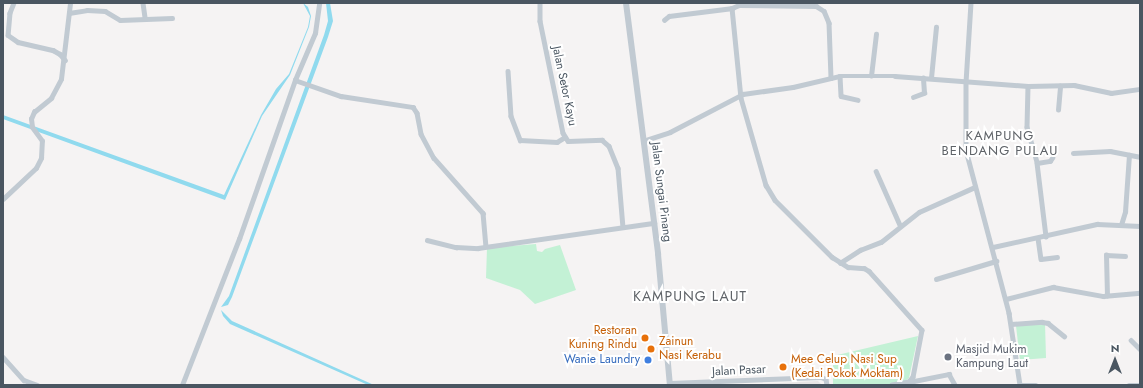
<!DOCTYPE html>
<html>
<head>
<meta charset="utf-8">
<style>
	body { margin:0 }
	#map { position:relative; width:1143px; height:388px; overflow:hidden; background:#f5f3f3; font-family:Jost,sans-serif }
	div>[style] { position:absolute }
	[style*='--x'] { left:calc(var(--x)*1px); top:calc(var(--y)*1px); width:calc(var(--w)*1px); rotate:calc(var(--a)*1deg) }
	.education>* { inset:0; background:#e6e4e5 }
	.green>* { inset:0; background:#c3f1d5 }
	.water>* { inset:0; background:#90daee }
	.minor>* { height:4.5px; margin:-2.25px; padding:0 2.25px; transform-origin:2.25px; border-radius:2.25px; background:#c1cad2 }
	.tertiary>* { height:6px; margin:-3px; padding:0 3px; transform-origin:3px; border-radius:3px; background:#c1cad2 }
	.dots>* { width:11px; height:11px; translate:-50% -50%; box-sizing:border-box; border:2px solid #fff; border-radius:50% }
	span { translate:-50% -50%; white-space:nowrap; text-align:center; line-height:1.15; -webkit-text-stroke:4px #fff; paint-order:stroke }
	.street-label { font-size:12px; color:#4a5661 }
	.food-label { font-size:12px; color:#c56008 }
	.right { translate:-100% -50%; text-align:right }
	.left { translate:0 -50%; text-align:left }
	.worship-label { font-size:12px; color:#5b616d }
	.shop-label { font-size:12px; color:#366cbe }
	.neighbourhood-label { font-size:13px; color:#5f6368; letter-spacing:1px }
	.quarter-label { font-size:14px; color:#5f6368; letter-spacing:1px }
	.frame { position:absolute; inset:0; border:4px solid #4a5661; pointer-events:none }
	.north { position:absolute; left:1095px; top:340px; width:40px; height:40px; -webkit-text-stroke:3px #fff; paint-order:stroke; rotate:0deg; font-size:11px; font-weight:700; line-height:16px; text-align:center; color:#4a5661 }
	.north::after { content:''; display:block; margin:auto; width:14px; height:18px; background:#4a5661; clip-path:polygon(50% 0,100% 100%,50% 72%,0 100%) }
</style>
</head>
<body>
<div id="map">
	<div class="education">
		<div style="clip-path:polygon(818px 381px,822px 385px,741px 385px)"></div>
	</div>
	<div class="green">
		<div style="clip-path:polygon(536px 244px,537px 251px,542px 252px,545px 249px,560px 245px,576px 290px,535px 304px,520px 290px,486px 278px,487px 248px)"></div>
		<div style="clip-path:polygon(1045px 323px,1046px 358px,1020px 360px,1016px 326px)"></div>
		<div style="clip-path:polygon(918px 336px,909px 378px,905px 381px,886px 385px,833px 385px,833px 356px)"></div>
	</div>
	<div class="water">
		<div style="clip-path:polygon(303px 3px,308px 7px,311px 16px,309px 27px,290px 75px,262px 116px,225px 200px,3px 119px,3px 115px,224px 195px,261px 115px,276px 89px,289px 74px,308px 27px,310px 16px)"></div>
		<div style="clip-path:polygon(326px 3px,330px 3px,333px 21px,328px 37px,232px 297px,228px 305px,221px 307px,229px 296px,324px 35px,328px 21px)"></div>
		<div style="clip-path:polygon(221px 310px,232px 321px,374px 385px,368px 385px,230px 324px,223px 316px)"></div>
	</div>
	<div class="minor">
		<div style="--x:14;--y:3;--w:11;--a:112"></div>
		<div style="--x:10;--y:13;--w:22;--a:95"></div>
		<div style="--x:8;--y:35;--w:12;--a:35"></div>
		<div style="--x:18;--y:42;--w:36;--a:13"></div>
		<div style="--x:53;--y:50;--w:8;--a:30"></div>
		<div style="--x:60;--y:54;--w:8;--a:50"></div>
		<div style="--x:143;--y:3;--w:15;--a:82"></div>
		<div style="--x:540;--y:3;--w:18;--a:90"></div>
		<div style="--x:540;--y:21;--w:114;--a:78.4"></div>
		<div style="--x:563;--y:133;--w:9;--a:58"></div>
		<div style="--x:568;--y:141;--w:34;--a:-2"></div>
		<div style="--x:602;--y:140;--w:9;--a:41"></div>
		<div style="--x:609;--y:146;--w:24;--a:68"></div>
		<div style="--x:618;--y:168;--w:59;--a:85.2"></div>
		<div style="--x:971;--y:3;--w:79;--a:93.6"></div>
		<div style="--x:966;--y:82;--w:68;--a:90"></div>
		<div style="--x:966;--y:150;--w:169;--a:75.2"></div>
		<div style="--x:1009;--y:313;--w:73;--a:81.3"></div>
		<div style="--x:732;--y:8;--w:90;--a:84.3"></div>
		<div style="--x:741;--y:98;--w:91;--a:74"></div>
		<div style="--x:766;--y:185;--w:17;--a:59"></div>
		<div style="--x:775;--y:200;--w:81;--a:45"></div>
		<div style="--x:832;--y:257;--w:19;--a:32"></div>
		<div style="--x:848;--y:267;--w:16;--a:4"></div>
		<div style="--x:864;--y:268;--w:6;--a:31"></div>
		<div style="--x:869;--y:271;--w:79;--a:48.1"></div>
		<div style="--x:922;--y:330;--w:48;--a:100.8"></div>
		<div style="--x:913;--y:377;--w:6;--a:129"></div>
		<div style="--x:909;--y:382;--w:17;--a:170"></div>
		<div style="--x:69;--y:13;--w:18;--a:-9"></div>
		<div style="--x:87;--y:10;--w:18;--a:3"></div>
		<div style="--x:105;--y:11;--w:17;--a:31"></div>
		<div style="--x:120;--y:20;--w:52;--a:-2.2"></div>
		<div style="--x:664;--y:20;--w:6;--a:-39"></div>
		<div style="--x:669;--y:16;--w:64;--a:-7.2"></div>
		<div style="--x:732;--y:8;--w:8;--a:-23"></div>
		<div style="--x:739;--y:5;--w:77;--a:0.7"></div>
		<div style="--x:816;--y:6;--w:9;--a:32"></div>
		<div style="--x:824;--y:11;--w:13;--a:67"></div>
		<div style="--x:829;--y:23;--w:55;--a:87.9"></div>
		<div style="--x:508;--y:71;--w:45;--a:86.2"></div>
		<div style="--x:511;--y:116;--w:26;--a:69"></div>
		<div style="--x:520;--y:140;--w:37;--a:3"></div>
		<div style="--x:557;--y:142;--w:9;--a:-32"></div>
		<div style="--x:840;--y:76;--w:20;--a:87"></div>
		<div style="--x:841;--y:96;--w:17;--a:13"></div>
		<div style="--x:871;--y:76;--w:42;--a:-83.2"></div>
		<div style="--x:931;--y:78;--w:51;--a:-84.4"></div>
		<div style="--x:295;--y:80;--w:49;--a:19.2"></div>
		<div style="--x:341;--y:96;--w:73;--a:8.7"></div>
		<div style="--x:413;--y:107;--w:7;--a:56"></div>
		<div style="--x:417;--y:113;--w:21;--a:79"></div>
		<div style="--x:421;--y:134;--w:27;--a:62"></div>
		<div style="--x:434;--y:158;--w:74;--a:48.3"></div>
		<div style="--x:483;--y:213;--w:33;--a:85"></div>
		<div style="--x:1028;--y:86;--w:41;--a:91.4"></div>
		<div style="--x:1027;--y:127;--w:37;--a:74"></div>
		<div style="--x:1037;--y:163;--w:74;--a:83"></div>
		<div style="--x:913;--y:97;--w:12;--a:-20"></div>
		<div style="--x:924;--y:93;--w:15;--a:-94"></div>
		<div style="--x:1058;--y:110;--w:24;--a:-85"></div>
		<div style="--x:643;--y:141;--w:28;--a:-18"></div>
		<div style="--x:670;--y:132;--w:82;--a:-27.5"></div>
		<div style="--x:743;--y:94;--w:50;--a:-8"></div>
		<div style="--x:793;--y:87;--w:48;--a:-13.2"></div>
		<div style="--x:840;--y:76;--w:55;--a:0"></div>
		<div style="--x:895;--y:76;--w:133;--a:4.3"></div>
		<div style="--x:1028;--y:86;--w:46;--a:-1.2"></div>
		<div style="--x:1074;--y:85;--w:38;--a:12"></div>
		<div style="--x:1111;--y:93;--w:29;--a:-8"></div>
		<div style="--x:1073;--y:153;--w:37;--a:-3"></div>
		<div style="--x:1110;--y:151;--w:31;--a:11"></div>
		<div style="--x:1037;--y:163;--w:13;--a:-9"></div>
		<div style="--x:1050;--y:161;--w:4;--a:-56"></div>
		<div style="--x:876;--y:171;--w:59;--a:66"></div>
		<div style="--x:3;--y:199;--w:45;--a:-43.2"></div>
		<div style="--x:36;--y:168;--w:11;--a:-63"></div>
		<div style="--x:41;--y:158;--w:17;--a:-87"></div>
		<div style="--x:42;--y:141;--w:17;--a:-126"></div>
		<div style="--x:32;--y:127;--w:8;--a:-97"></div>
		<div style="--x:31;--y:119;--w:8;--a:-67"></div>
		<div style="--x:34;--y:112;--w:22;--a:-39"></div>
		<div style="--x:51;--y:98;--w:21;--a:-62"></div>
		<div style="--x:61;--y:79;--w:77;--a:-83.2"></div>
		<div style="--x:1121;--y:225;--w:14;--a:-73"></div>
		<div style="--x:1125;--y:212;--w:57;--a:-86"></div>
		<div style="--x:1038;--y:238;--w:21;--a:82"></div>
		<div style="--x:1041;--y:259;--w:16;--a:-7"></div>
		<div style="--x:427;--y:240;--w:30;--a:14"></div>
		<div style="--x:456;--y:247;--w:22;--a:3"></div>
		<div style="--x:478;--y:248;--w:178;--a:-8.1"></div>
		<div style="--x:993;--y:247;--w:107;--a:-12.5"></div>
		<div style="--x:1097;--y:224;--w:43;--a:2.7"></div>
		<div style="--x:840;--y:263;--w:24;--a:-33"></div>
		<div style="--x:860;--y:250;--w:22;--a:-21"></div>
		<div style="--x:881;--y:242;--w:48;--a:-38.3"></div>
		<div style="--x:919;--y:212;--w:61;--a:-24.1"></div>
		<div style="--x:936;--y:279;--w:63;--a:-16.7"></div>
		<div style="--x:1107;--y:296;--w:41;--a:-91.4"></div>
		<div style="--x:1106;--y:255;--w:19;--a:3"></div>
		<div style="--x:1006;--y:299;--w:49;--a:-14.3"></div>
		<div style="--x:1053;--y:287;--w:51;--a:10.2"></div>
		<div style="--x:1103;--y:296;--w:37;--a:-5"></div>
		<div style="--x:1011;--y:324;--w:31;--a:-4"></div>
		<div style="--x:1042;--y:322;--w:6;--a:9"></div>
		<div style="--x:1048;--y:323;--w:21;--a:39"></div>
		<div style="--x:1131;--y:340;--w:13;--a:45"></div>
		<div style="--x:3;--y:357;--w:31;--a:48"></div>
		<div style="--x:24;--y:380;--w:14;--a:21"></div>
		<div style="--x:909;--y:382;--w:41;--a:-11.3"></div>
		<div style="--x:949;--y:374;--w:13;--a:61"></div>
		<div style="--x:670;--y:383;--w:151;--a:-2.3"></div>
		<div style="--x:821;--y:377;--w:5;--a:22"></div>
		<div style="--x:826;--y:379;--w:6;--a:81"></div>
		<div style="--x:182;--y:385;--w:157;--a:-68.7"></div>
		<div style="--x:239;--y:239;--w:169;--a:-70.6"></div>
		<div style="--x:295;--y:80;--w:51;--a:-66.9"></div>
		<div style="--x:315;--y:33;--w:30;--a:-82"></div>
		<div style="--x:1020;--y:385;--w:16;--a:0"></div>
		<div style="--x:1129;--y:385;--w:11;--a:0"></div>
	</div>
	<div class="tertiary">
		<div style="--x:626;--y:3;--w:253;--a:82.7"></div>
		<div style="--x:658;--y:254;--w:132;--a:84.8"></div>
	</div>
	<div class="dots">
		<div style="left:645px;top:338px;background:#e8710a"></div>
		<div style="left:651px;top:349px;background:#e8710a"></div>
		<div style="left:948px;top:357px;background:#6b7280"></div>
		<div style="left:648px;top:360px;background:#3f7fe0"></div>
		<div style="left:783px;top:367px;background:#e8710a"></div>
	</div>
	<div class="street-label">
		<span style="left:564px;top:86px;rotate:78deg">Jalan Setor Kayu</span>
		<span style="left:661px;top:192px;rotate:83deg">Jalan Sungai Pinang</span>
		<span style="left:739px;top:371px;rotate:-3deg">Jalan Pasar</span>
	</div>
	<div class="food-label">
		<span class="right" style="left:637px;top:338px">Restoran<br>Kuning Rindu</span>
		<span class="left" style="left:659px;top:349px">Zainun<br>Nasi Kerabu</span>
		<span class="left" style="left:791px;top:367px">Mee Celup Nasi Sup<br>(Kedai Pokok Moktam)</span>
	</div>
	<div class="worship-label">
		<span class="left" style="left:956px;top:357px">Masjid Mukim<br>Kampung Laut</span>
	</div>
	<div class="shop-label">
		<span class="right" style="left:640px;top:360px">Wanie Laundry</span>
	</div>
	<div class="neighbourhood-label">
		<span style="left:1000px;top:144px">KAMPUNG<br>BENDANG PULAU</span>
	</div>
	<div class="quarter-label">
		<span style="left:690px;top:296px">KAMPUNG LAUT</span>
	</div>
	<div class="frame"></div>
	<div class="north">N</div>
</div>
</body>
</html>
